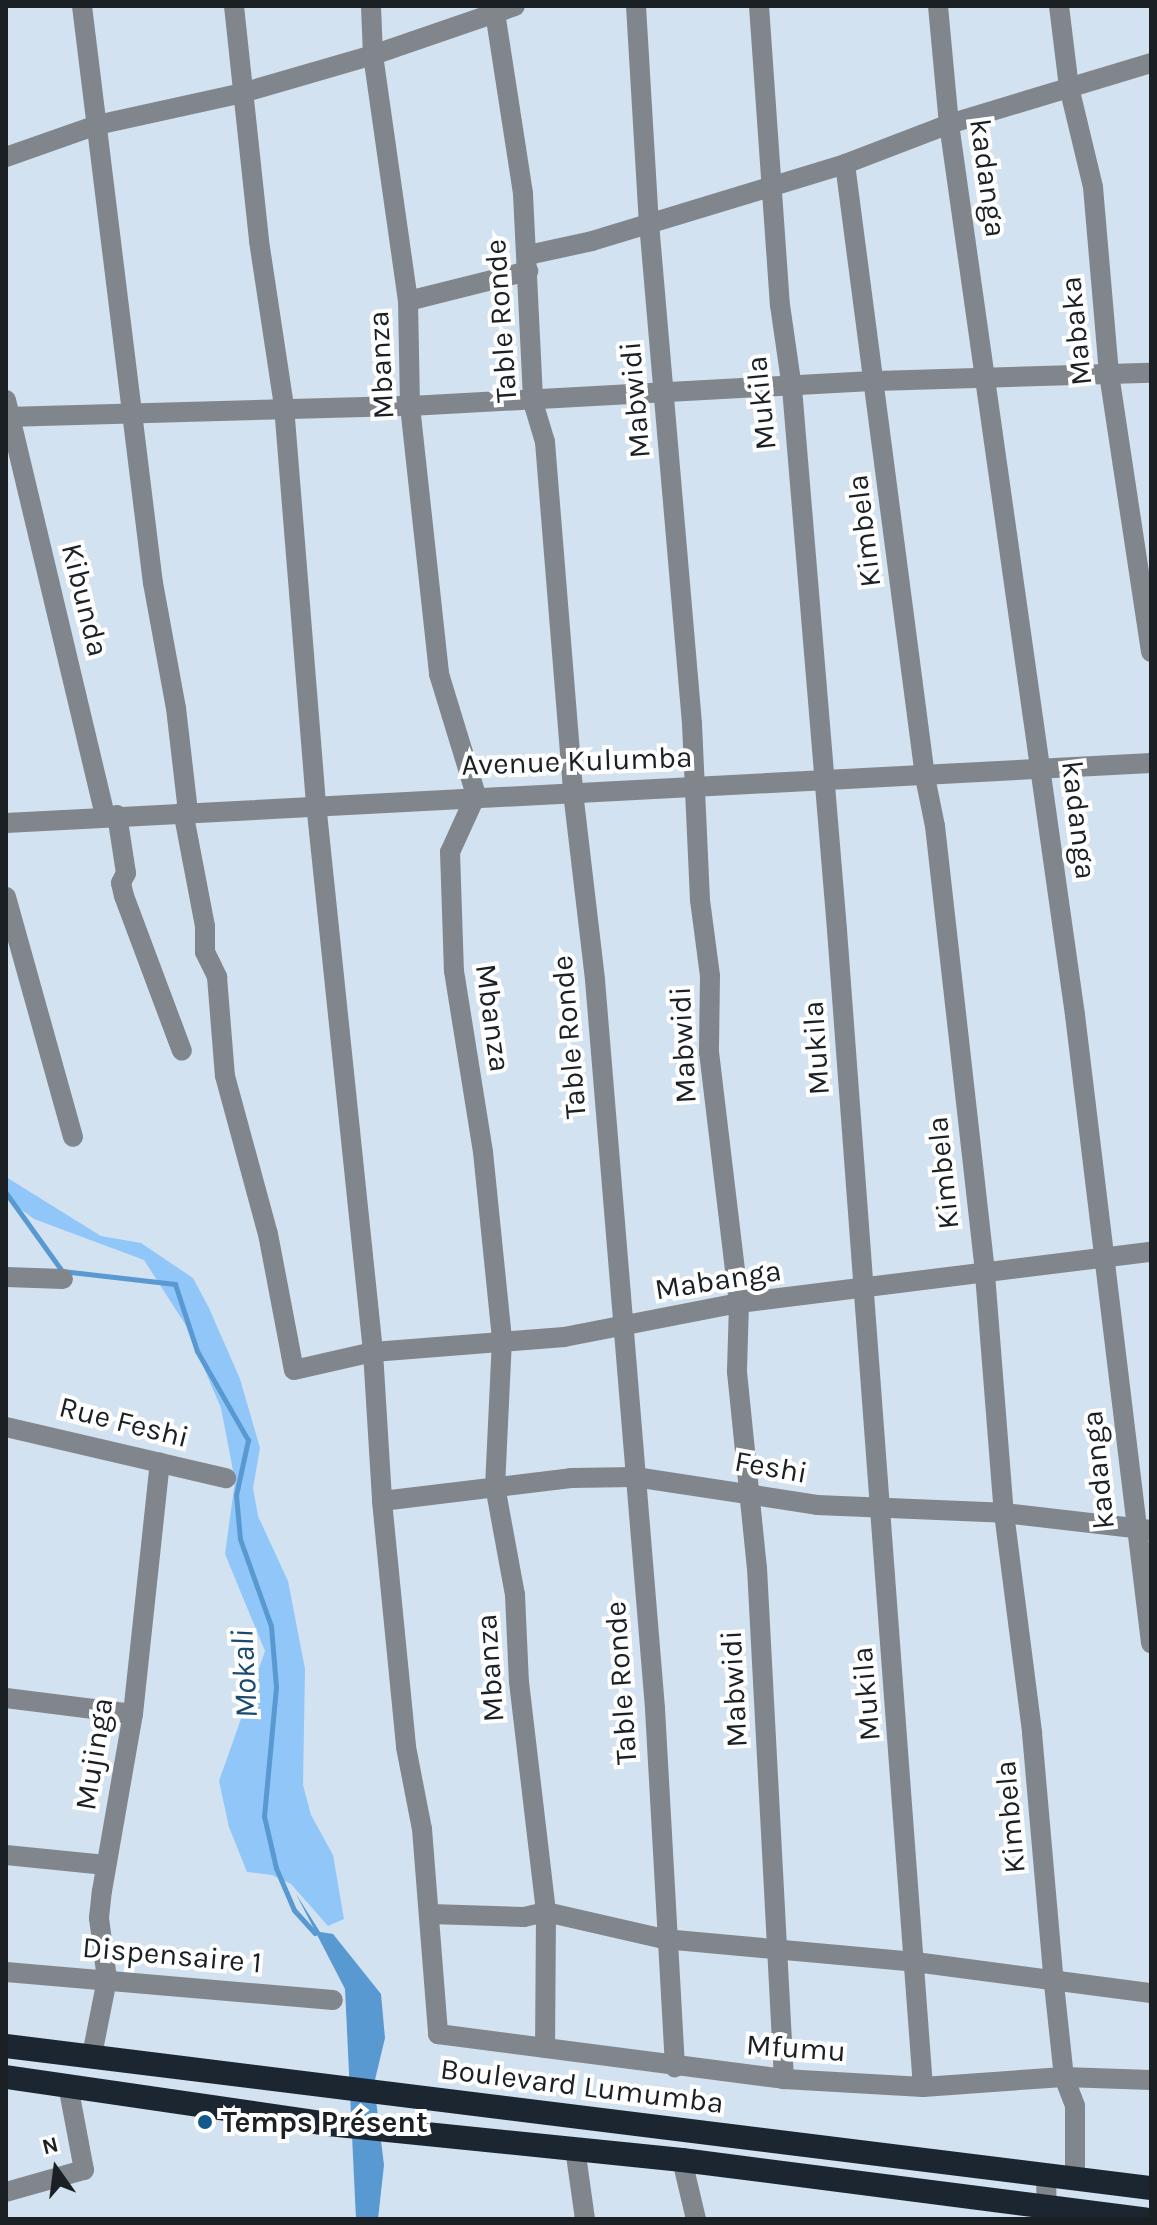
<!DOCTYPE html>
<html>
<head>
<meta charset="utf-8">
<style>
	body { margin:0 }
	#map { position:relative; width:1157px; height:2225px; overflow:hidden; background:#d3e2f0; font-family:Karla,sans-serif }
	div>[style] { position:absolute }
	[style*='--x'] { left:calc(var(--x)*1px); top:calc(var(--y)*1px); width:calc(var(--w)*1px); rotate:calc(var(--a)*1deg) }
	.green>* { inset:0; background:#91c7f8 }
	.water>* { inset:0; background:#5999d1 }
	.stream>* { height:5px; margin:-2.5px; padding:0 2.5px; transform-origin:2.5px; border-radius:2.5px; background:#5999d1 }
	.minor>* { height:20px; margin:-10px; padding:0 10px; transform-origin:10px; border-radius:10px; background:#80868c }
	.highway>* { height:24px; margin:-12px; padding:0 12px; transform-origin:12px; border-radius:12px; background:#1b2631 }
	.dots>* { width:22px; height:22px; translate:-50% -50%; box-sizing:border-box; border:4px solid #fff; border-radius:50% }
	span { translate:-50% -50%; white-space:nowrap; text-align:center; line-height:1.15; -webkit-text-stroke:8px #fff; paint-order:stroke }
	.street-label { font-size:30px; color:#1b2025 }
	.poi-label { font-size:30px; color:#1b2025; font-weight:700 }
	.left { translate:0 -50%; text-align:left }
	.water-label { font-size:32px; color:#1a496f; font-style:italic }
	.frame { position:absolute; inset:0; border:8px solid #1b2025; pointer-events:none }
	.north { position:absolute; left:16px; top:2129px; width:80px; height:80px; -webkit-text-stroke:6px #fff; paint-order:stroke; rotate:346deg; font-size:22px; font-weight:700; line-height:32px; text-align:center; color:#1b2025 }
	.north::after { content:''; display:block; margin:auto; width:28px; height:36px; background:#1b2025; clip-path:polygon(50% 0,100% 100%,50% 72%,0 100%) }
</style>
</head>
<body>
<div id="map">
	<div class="green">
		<div style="clip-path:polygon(6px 1177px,101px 1236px,141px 1243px,193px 1278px,209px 1308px,240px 1379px,260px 1448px,253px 1488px,258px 1516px,288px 1581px,305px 1669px,303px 1785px,311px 1815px,333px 1855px,344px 1919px,328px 1926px,291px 1884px,272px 1875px,247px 1872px,229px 1827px,219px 1781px,265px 1651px,225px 1554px,235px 1481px,221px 1408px,185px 1324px,144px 1260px,34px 1219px,6px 1198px)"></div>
	</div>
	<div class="water">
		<div style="clip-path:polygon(296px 1894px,320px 1932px,333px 1934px,381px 1994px,385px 2038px,374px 2084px,384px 2165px,378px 2219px,356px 2219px,345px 1989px)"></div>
	</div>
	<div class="stream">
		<div style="--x:6;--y:1193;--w:96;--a:54.3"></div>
		<div style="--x:62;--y:1271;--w:114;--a:6.6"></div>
		<div style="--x:175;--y:1284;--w:71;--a:71.8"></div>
		<div style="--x:197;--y:1351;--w:103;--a:60.2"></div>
		<div style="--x:248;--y:1440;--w:56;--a:102.3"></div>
		<div style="--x:236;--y:1495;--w:44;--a:84.8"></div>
		<div style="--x:240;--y:1539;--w:92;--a:70.4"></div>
		<div style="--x:271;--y:1626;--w:61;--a:85.3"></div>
		<div style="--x:276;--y:1687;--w:130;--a:95.3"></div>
		<div style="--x:264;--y:1816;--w:53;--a:77"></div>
		<div style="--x:276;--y:1868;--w:46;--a:66.8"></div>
		<div style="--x:294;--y:1910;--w:31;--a:48"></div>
	</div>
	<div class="minor">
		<div style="--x:82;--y:6;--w:581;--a:82.99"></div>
		<div style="--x:153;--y:583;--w:127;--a:79.6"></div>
		<div style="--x:176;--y:708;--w:105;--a:83.4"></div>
		<div style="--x:234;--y:6;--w:236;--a:83.9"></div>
		<div style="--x:259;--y:241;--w:167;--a:81.4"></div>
		<div style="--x:284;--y:406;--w:398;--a:85.4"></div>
		<div style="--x:316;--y:803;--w:552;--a:84.07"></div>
		<div style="--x:373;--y:1352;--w:149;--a:86.5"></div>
		<div style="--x:382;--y:1501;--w:247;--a:84.4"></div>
		<div style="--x:406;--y:1747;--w:84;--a:79"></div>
		<div style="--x:422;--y:1829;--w:206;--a:85.5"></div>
		<div style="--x:438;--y:2034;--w:349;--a:7.4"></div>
		<div style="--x:784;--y:2079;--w:139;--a:3.3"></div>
		<div style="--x:923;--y:2087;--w:141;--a:-4.1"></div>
		<div style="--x:1064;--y:2077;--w:87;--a:2"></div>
		<div style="--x:371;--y:6;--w:49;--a:87.7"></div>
		<div style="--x:373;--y:55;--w:248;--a:81.9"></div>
		<div style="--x:408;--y:301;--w:105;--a:88.9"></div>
		<div style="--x:410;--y:406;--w:270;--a:83.8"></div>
		<div style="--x:439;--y:674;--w:127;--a:73"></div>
		<div style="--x:476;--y:795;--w:63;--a:114.5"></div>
		<div style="--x:450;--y:852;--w:119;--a:88.1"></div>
		<div style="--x:454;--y:971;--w:183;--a:80.9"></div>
		<div style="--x:483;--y:1152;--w:188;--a:84.2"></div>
		<div style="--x:502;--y:1339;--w:147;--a:92.7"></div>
		<div style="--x:495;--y:1486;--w:111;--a:79.6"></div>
		<div style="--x:515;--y:1595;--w:87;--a:87.4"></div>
		<div style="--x:519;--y:1682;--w:232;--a:83.3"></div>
		<div style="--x:546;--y:1912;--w:136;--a:90.4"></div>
		<div style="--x:494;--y:6;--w:190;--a:81.2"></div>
		<div style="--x:523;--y:194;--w:208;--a:87.2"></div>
		<div style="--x:533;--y:402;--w:42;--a:73.3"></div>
		<div style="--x:545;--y:442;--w:351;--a:85.4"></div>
		<div style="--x:573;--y:792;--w:189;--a:83.3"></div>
		<div style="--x:595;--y:980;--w:731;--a:85.29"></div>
		<div style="--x:655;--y:1709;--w:359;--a:86.8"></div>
		<div style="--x:636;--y:6;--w:217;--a:86.6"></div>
		<div style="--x:649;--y:223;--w:503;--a:85.09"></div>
		<div style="--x:692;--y:724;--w:176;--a:87.4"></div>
		<div style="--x:700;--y:900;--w:77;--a:82.5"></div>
		<div style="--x:710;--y:976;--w:76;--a:90.8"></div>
		<div style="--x:709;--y:1052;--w:253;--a:83.2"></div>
		<div style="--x:739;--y:1303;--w:69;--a:91.7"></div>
		<div style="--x:737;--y:1372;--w:197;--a:84.2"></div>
		<div style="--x:757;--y:1568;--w:512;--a:86.98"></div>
		<div style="--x:759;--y:6;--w:300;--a:86"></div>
		<div style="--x:780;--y:305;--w:84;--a:81.8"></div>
		<div style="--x:792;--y:388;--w:544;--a:85.25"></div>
		<div style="--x:837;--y:930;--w:1160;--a:85.75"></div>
		<div style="--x:938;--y:6;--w:119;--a:84.7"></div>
		<div style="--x:949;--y:124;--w:900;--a:81.95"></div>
		<div style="--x:1075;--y:1015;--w:633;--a:83.1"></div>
		<div style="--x:1059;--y:6;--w:82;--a:83"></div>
		<div style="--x:1069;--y:87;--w:103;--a:76.5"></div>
		<div style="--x:1093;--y:187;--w:188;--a:85.1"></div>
		<div style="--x:1109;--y:374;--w:281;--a:81.4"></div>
		<div style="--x:6;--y:157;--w:96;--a:-19.4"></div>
		<div style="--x:97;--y:125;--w:148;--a:-12.4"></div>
		<div style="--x:242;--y:93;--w:136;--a:-16.2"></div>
		<div style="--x:373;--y:55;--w:150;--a:-19"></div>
		<div style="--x:845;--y:164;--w:618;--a:82.56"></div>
		<div style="--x:925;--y:777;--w:50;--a:78.5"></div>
		<div style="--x:935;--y:826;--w:451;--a:83.6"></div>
		<div style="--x:985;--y:1274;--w:240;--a:85.5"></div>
		<div style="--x:1004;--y:1513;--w:222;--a:82.7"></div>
		<div style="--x:1032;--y:1733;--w:252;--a:85"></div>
		<div style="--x:1054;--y:1984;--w:94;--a:83.9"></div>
		<div style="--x:1064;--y:2077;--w:31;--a:69"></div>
		<div style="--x:1075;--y:2106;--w:72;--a:90"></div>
		<div style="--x:528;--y:255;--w:66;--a:-12.3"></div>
		<div style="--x:592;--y:241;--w:264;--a:-16.9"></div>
		<div style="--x:845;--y:164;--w:111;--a:-21"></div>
		<div style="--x:949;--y:124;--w:211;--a:-16.8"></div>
		<div style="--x:408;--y:301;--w:124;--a:-14"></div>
		<div style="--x:6;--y:400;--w:427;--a:76.6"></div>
		<div style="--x:6;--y:417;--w:404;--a:-1.6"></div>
		<div style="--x:410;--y:406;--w:467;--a:-3.1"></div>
		<div style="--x:876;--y:381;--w:275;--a:-1.7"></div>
		<div style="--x:183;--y:811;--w:117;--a:79.2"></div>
		<div style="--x:205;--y:926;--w:26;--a:90"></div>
		<div style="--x:205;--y:952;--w:28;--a:64"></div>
		<div style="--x:217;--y:977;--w:99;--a:85.4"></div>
		<div style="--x:225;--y:1076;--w:164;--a:74.8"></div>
		<div style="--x:268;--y:1234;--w:138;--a:79.2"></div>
		<div style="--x:294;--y:1370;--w:81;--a:-12.8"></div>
		<div style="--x:373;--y:1352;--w:192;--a:-4.5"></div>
		<div style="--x:564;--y:1337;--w:178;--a:-11"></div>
		<div style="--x:739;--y:1303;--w:415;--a:-7.1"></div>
		<div style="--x:117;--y:815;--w:59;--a:81.2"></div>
		<div style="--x:126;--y:873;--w:11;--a:117"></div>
		<div style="--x:121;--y:883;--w:13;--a:77"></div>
		<div style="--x:124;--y:896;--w:165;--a:69.5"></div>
		<div style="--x:6;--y:823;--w:1147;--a:-3"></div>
		<div style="--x:6;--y:897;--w:249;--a:74.4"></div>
		<div style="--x:6;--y:1277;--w:57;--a:2"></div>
		<div style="--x:6;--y:1427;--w:226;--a:13.1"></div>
		<div style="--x:382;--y:1501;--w:190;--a:-6.9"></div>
		<div style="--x:571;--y:1478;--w:64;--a:-0.9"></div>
		<div style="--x:635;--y:1477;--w:184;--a:8.7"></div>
		<div style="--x:817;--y:1505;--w:187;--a:2.4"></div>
		<div style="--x:1004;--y:1513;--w:148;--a:6.6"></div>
		<div style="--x:6;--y:1698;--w:128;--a:7.2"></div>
		<div style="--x:6;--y:1855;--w:100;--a:5.7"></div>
		<div style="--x:430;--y:1914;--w:94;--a:1.8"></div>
		<div style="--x:524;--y:1917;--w:23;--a:-13"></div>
		<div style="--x:546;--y:1912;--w:121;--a:12.9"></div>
		<div style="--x:664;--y:1939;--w:252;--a:5.2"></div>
		<div style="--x:915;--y:1962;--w:238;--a:7.5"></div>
		<div style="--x:6;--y:1972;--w:328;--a:4.9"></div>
		<div style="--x:92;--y:2055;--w:77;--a:-78.8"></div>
		<div style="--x:107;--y:1979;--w:62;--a:-97.5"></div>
		<div style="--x:99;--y:1918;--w:27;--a:-84"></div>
		<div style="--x:102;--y:1891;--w:180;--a:-80.1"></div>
		<div style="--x:133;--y:1714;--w:253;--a:-83.9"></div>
		<div style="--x:575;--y:2148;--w:72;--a:82"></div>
		<div style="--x:682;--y:2160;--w:61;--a:76.7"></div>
		<div style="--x:1046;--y:2175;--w:44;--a:88.7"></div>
		<div style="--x:6;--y:2192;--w:81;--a:-15.8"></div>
		<div style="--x:84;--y:2170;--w:86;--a:-100.7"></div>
	</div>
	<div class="highway">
		<div style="--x:6;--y:2046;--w:1154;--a:7.07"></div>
		<div style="--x:6;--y:2077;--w:325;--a:8.3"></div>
		<div style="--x:328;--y:2124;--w:356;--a:5.8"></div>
		<div style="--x:682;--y:2160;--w:467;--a:7.3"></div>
	</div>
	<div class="dots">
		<div style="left:205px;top:2122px;background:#13598e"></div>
	</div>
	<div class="street-label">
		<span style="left:988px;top:178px;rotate:82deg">kadanga</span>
		<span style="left:501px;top:321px;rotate:-94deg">Table Ronde</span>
		<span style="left:1076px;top:331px;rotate:-96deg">Mabaka</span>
		<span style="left:381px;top:365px;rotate:-93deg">Mbanza</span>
		<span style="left:635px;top:400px;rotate:-95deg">Mabwidi</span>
		<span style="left:761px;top:403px;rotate:-96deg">Mukila</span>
		<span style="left:864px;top:531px;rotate:-97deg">Kimbela</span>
		<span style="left:85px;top:600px;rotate:76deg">Kibunda</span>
		<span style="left:577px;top:761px;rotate:-2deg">Avenue Kulumba</span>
		<span style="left:1079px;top:820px;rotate:83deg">kadanga</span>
		<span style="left:493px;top:1018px;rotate:82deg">Mbanza</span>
		<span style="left:569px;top:1037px;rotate:-95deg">Table Ronde</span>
		<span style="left:683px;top:1045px;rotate:-93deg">Mabwidi</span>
		<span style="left:816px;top:1048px;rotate:-94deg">Mukila</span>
		<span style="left:943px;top:1173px;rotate:-96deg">Kimbela</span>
		<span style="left:718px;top:1280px;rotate:-9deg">Mabanga</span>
		<span style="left:124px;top:1422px;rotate:14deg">Rue Feshi</span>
		<span style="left:771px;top:1467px;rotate:10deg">Feshi</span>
		<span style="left:1098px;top:1470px;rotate:-96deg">kadanga</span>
		<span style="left:490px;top:1668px;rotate:-94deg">Mbanza</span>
		<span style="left:621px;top:1683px;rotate:-94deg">Table Ronde</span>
		<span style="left:734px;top:1689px;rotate:-93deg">Mabwidi</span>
		<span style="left:866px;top:1694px;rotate:-95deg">Mukila</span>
		<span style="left:94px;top:1754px;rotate:-81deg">Mujinga</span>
		<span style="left:1010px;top:1817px;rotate:-95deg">Kimbela</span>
		<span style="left:172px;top:1955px;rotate:5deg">Dispensaire 1</span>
		<span style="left:796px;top:2048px;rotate:4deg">Mfumu</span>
		<span style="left:582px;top:2086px;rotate:7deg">Boulevard Lumumba</span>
	</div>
	<div class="poi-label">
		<span class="left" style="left:221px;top:2122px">Temps Présent</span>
	</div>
	<div class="water-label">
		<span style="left:245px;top:1674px;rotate:-93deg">Mokali</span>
	</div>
	<div class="frame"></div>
	<div class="north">N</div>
</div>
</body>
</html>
